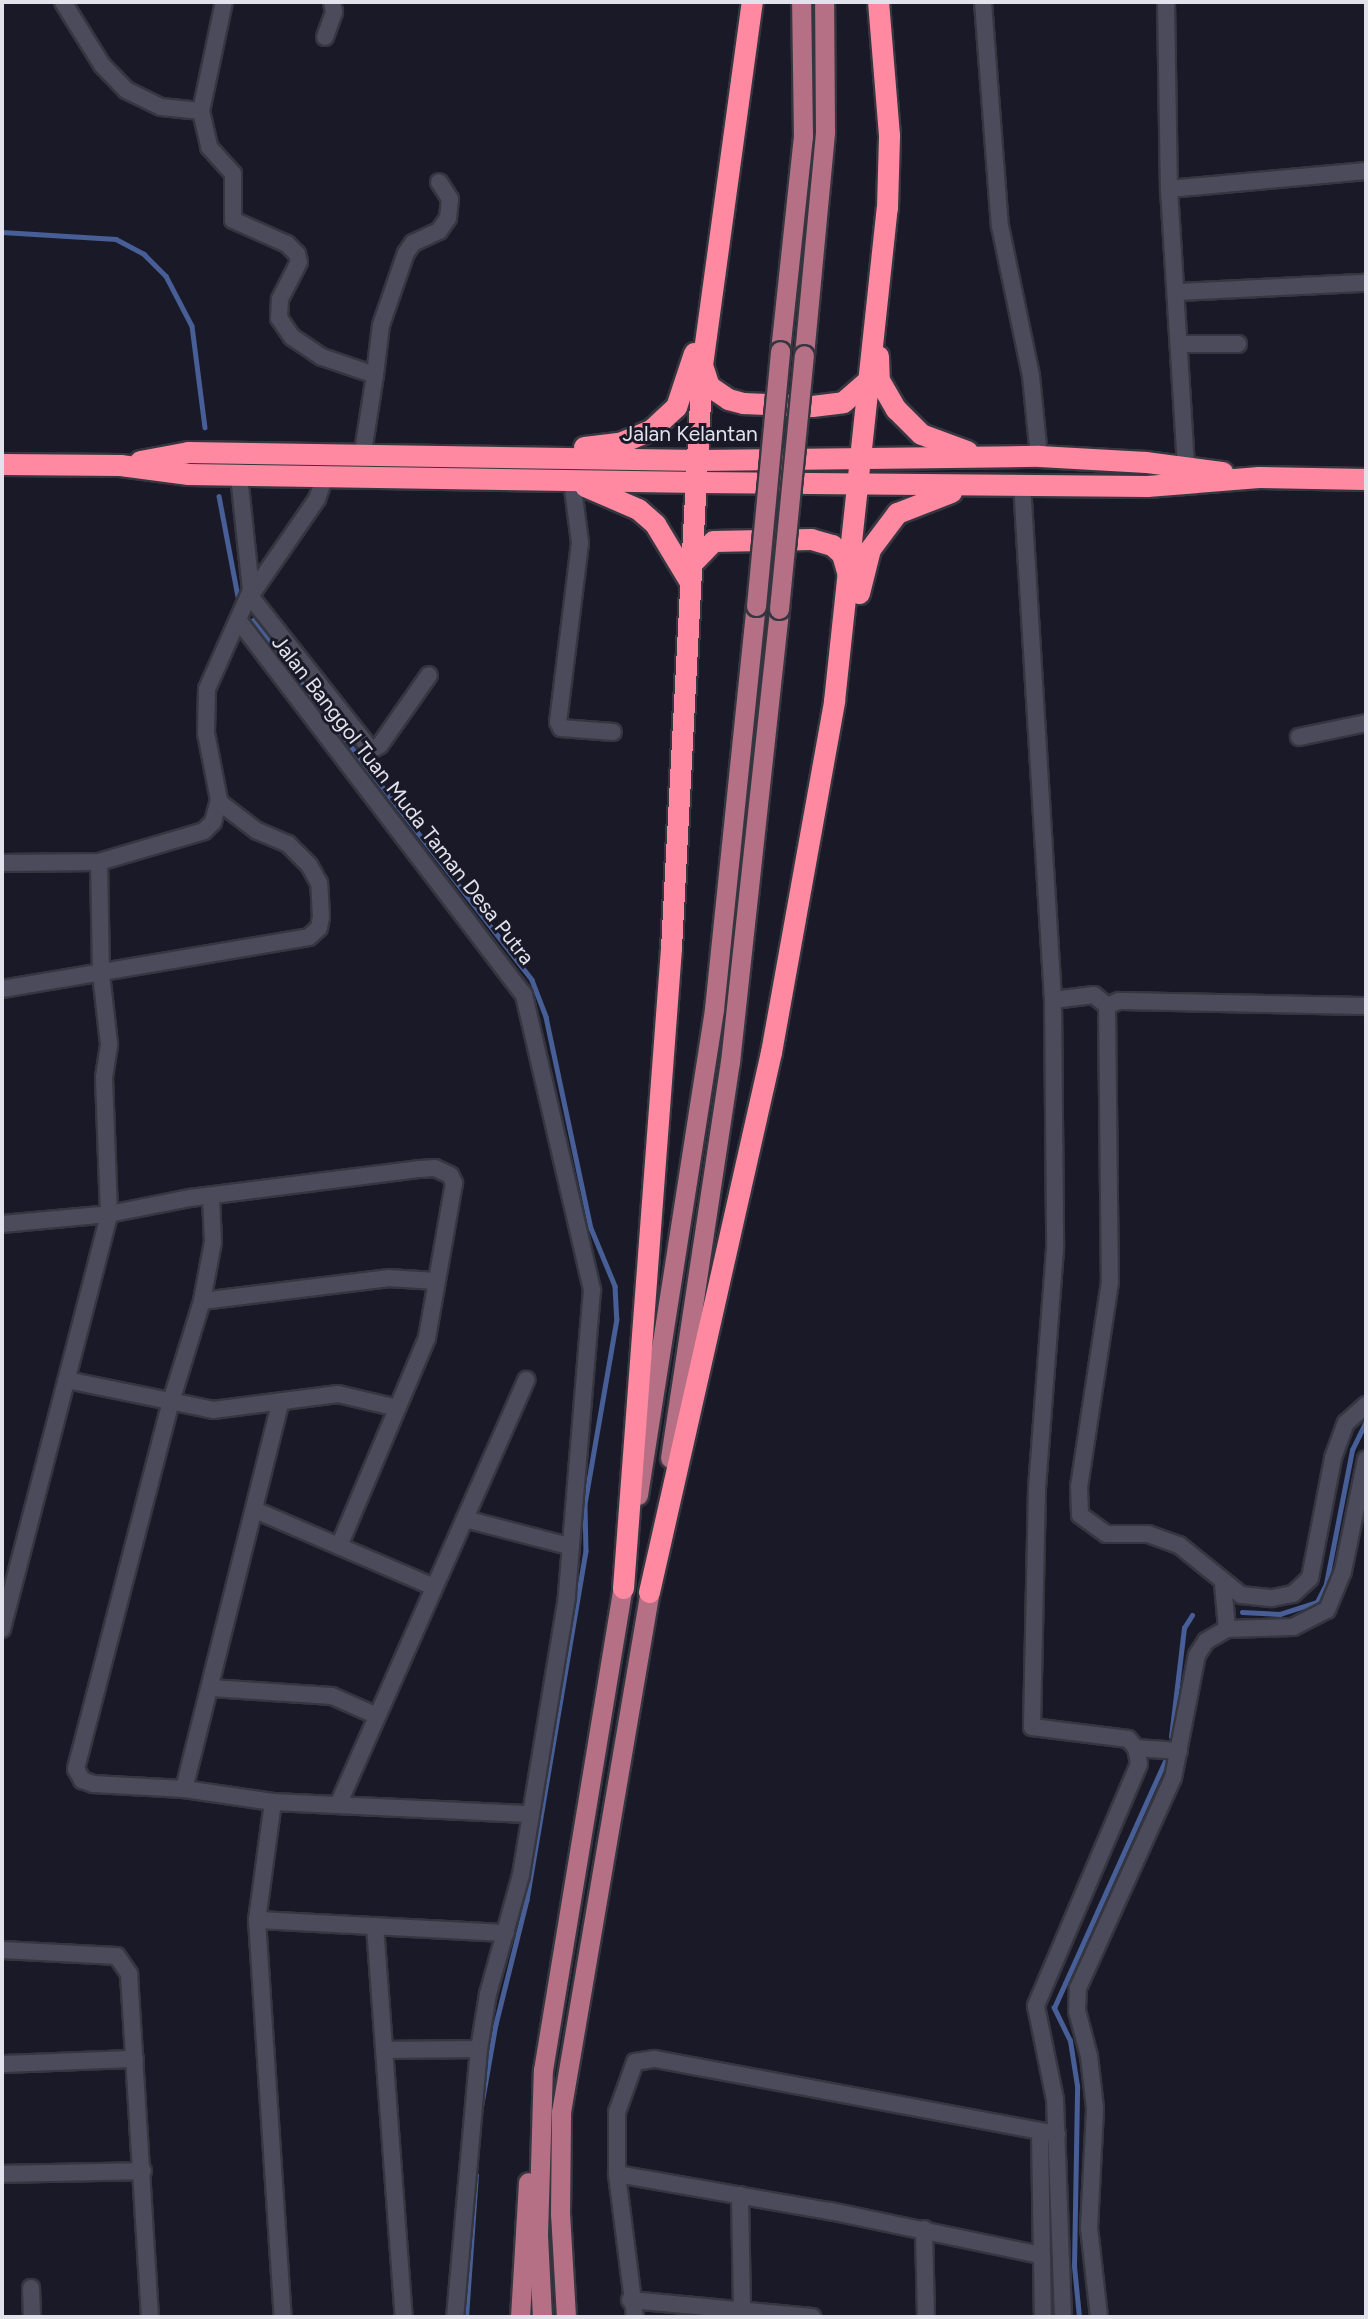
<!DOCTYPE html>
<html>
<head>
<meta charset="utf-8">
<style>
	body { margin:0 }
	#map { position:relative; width:1368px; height:2319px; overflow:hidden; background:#1a1927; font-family:Figtree,sans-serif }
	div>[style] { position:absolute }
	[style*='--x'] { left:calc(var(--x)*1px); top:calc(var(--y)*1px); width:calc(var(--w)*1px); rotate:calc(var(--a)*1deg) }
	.stream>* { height:4.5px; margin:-2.25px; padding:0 2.25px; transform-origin:2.25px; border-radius:2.25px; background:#475f96 }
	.roads { filter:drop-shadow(2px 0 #363640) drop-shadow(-2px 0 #363640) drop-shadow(0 2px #363640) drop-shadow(0 -2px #363640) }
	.minor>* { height:16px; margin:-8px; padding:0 8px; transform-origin:8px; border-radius:8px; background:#4b4b5c }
	.major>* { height:19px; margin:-9.5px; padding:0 9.5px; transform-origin:9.5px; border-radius:9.5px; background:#b67085 }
	.highway>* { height:21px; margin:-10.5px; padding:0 10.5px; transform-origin:10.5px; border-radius:10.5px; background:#fe89a0 }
	.bridges { filter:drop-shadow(2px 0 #363640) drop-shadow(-2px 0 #363640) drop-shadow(0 2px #363640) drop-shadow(0 -2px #363640) }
	.major-bridge>* { height:19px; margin:-9.5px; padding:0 9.5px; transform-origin:9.5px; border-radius:9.5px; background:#b67085 }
	span { translate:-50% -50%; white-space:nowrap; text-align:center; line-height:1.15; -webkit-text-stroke:6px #1a1927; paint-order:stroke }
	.street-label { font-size:21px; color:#e2e2ec }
	.frame { position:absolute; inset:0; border:4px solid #e2e2ec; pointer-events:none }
</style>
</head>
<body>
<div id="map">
	<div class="stream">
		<div style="--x:2;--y:232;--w:114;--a:3.5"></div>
		<div style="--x:116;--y:239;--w:32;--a:28"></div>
		<div style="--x:144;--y:254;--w:31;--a:45"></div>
		<div style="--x:166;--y:276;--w:56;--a:62.5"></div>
		<div style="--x:192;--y:326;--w:102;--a:82.7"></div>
		<div style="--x:219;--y:496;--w:103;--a:79.3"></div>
		<div style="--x:253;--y:620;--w:455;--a:52.2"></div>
		<div style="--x:532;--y:980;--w:40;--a:69"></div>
		<div style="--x:546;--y:1017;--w:216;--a:78"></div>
		<div style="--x:591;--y:1228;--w:63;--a:67.5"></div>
		<div style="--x:615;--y:1286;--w:33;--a:87"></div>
		<div style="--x:617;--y:1319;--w:189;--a:99.8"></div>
		<div style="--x:585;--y:1505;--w:46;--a:88.8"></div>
		<div style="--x:586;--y:1551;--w:354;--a:99.6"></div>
		<div style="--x:527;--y:1900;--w:128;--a:104"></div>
		<div style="--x:496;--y:2024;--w:87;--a:99.9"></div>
		<div style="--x:1242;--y:1612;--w:38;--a:3"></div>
		<div style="--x:1280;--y:1614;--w:39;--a:-18"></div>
		<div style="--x:1317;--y:1602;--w:20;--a:-63"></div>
		<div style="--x:1326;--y:1584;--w:136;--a:-79"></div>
		<div style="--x:1352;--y:1450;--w:32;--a:-64"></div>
		<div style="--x:1171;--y:1737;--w:110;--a:-83.2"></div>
		<div style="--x:1184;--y:1628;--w:15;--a:-58"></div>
		<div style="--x:466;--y:2317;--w:142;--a:-86"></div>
		<div style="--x:1079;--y:2317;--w:51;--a:-95.6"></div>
		<div style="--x:1074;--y:2266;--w:180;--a:-89"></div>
		<div style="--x:1077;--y:2086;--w:46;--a:-98.8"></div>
		<div style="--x:1070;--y:2041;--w:37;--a:-116"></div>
		<div style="--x:1054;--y:2008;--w:276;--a:-65.8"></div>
	</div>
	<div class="roads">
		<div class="minor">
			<div style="--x:63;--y:2;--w:74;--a:58.2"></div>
			<div style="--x:102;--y:65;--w:35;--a:46"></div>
			<div style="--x:126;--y:90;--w:39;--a:26"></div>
			<div style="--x:161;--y:107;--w:40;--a:5.7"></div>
			<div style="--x:201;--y:111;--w:37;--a:77"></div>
			<div style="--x:209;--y:147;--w:36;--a:48"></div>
			<div style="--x:233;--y:174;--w:46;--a:90"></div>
			<div style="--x:233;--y:220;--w:59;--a:24"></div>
			<div style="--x:287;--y:244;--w:14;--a:45"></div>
			<div style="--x:297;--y:254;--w:8;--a:76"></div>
			<div style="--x:299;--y:262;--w:42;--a:117.2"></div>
			<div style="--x:280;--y:299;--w:19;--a:93"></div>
			<div style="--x:279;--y:318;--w:23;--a:56"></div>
			<div style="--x:292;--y:337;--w:36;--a:34"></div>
			<div style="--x:322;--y:357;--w:56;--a:18.8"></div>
			<div style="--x:375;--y:375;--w:78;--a:98.9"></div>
			<div style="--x:983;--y:2;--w:225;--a:85.7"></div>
			<div style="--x:1000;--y:226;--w:153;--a:78.3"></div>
			<div style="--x:1031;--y:376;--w:80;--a:84.3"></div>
			<div style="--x:1166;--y:2;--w:187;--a:89.1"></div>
			<div style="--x:1169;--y:189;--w:278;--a:86.5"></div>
			<div style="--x:325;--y:37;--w:27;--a:-70"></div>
			<div style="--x:334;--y:12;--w:10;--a:-101"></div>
			<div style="--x:201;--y:111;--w:111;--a:-78.1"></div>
			<div style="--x:1169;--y:189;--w:198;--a:-5.2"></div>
			<div style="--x:1179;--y:292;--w:187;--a:-2.8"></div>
			<div style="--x:1181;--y:344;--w:57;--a:0"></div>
			<div style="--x:375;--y:375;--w:50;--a:-83.2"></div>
			<div style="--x:381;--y:325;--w:76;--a:-70.9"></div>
			<div style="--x:406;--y:253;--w:12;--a:-55"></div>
			<div style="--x:413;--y:243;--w:29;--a:-25"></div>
			<div style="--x:439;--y:231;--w:16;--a:-55"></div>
			<div style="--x:448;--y:218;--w:19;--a:-84"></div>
			<div style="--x:450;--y:199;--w:20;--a:-123"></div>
			<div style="--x:325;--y:476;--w:24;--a:109"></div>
			<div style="--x:317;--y:499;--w:118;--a:124.6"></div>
			<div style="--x:250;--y:596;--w:196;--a:51.8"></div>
			<div style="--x:371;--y:750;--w:10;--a:-29"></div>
			<div style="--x:380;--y:745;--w:85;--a:-55"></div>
			<div style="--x:572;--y:481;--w:63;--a:82.6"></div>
			<div style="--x:580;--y:543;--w:180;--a:97"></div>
			<div style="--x:558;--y:722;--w:7;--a:63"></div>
			<div style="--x:561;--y:728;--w:52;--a:4.4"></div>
			<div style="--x:1022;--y:484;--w:517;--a:86.56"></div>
			<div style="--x:1053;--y:1000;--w:249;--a:89.5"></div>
			<div style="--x:1055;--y:1249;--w:241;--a:94.3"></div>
			<div style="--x:1037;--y:1489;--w:238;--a:91.2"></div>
			<div style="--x:1032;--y:1727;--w:97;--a:7.1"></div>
			<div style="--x:1128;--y:1739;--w:12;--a:48"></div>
			<div style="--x:1136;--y:1748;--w:16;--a:79"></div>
			<div style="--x:1139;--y:1764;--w:263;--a:113.1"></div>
			<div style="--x:1036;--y:2006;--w:95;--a:78.5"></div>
			<div style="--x:1055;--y:2099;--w:218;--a:87.9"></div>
			<div style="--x:239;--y:621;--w:470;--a:52.7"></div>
			<div style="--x:524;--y:995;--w:303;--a:77"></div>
			<div style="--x:592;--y:1290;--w:308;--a:94.7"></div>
			<div style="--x:567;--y:1597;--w:282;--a:99.4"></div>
			<div style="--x:521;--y:1875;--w:123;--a:105.5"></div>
			<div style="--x:488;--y:1994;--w:56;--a:99.3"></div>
			<div style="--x:479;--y:2049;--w:269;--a:95.1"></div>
			<div style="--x:1299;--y:737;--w:68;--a:-11.8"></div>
			<div style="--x:2;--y:863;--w:97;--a:-0.6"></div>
			<div style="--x:99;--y:862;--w:109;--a:-16.4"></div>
			<div style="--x:204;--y:831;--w:13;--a:-45"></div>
			<div style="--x:213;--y:822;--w:23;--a:-75"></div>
			<div style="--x:219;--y:800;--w:68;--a:-101"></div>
			<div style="--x:206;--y:733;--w:44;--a:-88.7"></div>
			<div style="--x:207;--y:689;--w:108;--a:-66"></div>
			<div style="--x:251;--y:590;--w:116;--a:-96"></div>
			<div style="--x:2;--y:989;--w:311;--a:-9.6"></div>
			<div style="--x:309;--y:937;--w:13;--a:-42"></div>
			<div style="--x:319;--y:928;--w:11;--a:-80"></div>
			<div style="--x:321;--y:917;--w:34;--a:-93"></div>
			<div style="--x:319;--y:883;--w:21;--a:-119"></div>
			<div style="--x:309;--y:865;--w:30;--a:-135"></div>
			<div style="--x:288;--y:844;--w:34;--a:-157"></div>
			<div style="--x:257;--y:831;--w:48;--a:-142.7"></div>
			<div style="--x:1053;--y:1000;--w:41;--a:-7"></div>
			<div style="--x:1094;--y:995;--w:17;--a:40"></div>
			<div style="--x:1107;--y:1006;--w:276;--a:89.4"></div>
			<div style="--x:1110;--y:1282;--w:206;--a:98.6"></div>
			<div style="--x:1079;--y:1486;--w:29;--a:88"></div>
			<div style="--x:1080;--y:1515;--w:32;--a:36"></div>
			<div style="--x:1106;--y:1534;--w:42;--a:0"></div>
			<div style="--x:1148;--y:1534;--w:33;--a:20"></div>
			<div style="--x:1179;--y:1545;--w:80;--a:38.9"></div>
			<div style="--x:1241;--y:1595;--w:31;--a:6"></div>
			<div style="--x:1272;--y:1598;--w:21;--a:-11"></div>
			<div style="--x:1293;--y:1594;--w:23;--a:-43"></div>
			<div style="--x:1310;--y:1578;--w:122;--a:-79.1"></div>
			<div style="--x:1333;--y:1458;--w:37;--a:-70"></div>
			<div style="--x:1346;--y:1423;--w:27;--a:-42"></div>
			<div style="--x:1107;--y:1006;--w:13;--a:-23"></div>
			<div style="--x:1119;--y:1001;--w:247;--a:1.2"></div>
			<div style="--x:211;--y:1198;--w:44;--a:87.4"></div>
			<div style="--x:213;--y:1242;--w:60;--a:100.6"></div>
			<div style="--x:202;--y:1301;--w:109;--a:107.1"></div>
			<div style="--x:170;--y:1405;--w:376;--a:104.5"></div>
			<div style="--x:76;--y:1769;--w:13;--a:61"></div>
			<div style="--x:82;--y:1780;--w:12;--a:20"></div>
			<div style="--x:93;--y:1784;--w:91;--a:3.1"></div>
			<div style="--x:184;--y:1789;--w:90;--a:8.3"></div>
			<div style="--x:273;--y:1802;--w:258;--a:2.7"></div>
			<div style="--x:2;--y:1224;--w:107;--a:-5.3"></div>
			<div style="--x:109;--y:1214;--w:83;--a:-11.2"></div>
			<div style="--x:190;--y:1198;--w:232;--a:-7.2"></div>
			<div style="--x:420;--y:1169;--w:15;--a:-4"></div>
			<div style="--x:435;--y:1168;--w:17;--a:25"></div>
			<div style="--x:450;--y:1175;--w:9;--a:63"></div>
			<div style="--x:454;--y:1183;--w:157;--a:99.9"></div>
			<div style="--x:427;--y:1338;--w:226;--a:112.9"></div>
			<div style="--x:202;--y:1301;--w:187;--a:-7"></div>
			<div style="--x:388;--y:1278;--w:48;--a:3.6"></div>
			<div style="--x:67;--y:1380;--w:149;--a:11.6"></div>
			<div style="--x:213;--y:1410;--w:126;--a:-7.3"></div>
			<div style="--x:338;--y:1394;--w:61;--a:13.3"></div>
			<div style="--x:255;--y:1510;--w:195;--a:23.3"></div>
			<div style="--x:465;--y:1519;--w:107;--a:14.6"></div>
			<div style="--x:1223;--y:1584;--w:45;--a:84.9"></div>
			<div style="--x:2;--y:1629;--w:429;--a:-75.5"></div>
			<div style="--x:109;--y:1214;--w:137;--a:-92.1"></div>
			<div style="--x:104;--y:1077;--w:33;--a:-81"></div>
			<div style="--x:109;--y:1044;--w:70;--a:-96.5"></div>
			<div style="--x:101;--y:974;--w:112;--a:-91"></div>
			<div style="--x:211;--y:1688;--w:121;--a:3.8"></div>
			<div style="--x:332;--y:1696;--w:47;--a:23.8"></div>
			<div style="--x:1136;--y:1748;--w:43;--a:4"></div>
			<div style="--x:184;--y:1789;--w:398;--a:-76"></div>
			<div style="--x:273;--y:1802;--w:119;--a:97.7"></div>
			<div style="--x:257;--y:1920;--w:398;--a:86.3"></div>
			<div style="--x:338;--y:1805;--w:465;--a:-66.1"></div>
			<div style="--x:257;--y:1920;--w:249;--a:3"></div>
			<div style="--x:375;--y:1926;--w:392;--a:85.8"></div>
			<div style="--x:2;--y:1950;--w:115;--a:3"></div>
			<div style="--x:117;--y:1956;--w:22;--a:56"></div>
			<div style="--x:129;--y:1974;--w:344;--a:86.5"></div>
			<div style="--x:384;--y:2050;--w:95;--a:-0.6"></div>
			<div style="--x:2;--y:2064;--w:133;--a:-2.2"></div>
			<div style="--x:1040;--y:2132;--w:185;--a:89.1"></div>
			<div style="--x:2;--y:2174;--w:141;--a:-1.2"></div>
			<div style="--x:617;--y:2174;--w:216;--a:9.9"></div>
			<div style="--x:830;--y:2211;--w:216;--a:11.8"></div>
			<div style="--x:740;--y:2195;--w:116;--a:89"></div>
			<div style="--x:924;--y:2229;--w:88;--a:88.7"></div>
			<div style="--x:31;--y:2288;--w:29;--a:88"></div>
			<div style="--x:630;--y:2300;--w:183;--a:5.3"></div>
			<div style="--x:635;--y:2317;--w:144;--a:-97.2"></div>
			<div style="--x:617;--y:2174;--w:62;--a:-90"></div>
			<div style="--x:617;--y:2112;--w:53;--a:-70.2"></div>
			<div style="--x:635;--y:2062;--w:20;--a:-9"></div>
			<div style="--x:655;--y:2059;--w:409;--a:10.6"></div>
			<div style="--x:1099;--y:2317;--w:90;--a:-96.4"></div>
			<div style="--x:1089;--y:2228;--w:120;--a:-87.1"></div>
			<div style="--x:1095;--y:2108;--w:52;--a:-96.6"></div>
			<div style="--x:1089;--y:2056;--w:47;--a:-104.9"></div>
			<div style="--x:1077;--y:2011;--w:23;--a:-88"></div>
			<div style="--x:1078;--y:1988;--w:230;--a:-65.7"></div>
			<div style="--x:1173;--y:1778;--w:125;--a:-79"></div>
			<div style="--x:1197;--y:1655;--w:17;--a:-57"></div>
			<div style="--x:1206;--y:1641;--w:24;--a:-30"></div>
			<div style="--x:1227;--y:1629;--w:66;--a:-1.7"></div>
			<div style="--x:1293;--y:1627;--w:38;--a:-27"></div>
			<div style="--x:1327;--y:1610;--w:42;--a:-67.7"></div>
			<div style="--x:1343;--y:1571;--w:114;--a:-78.4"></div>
		</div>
		<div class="major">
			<div style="--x:780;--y:351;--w:215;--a:-83.9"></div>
			<div style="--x:803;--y:137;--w:135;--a:-90.8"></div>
			<div style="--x:804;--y:355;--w:225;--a:-84.6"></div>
			<div style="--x:825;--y:131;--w:129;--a:-90.4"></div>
			<div style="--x:670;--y:1458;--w:401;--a:-81.4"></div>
			<div style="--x:730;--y:1062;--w:456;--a:-83.8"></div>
			<div style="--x:638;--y:1495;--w:492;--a:-81.1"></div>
			<div style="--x:714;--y:1009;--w:405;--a:-84.1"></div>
			<div style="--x:520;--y:2317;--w:135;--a:-86.6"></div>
			<div style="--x:542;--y:2317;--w:83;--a:-92.8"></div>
			<div style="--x:538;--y:2234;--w:164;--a:-88.3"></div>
			<div style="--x:543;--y:2070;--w:504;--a:-80.63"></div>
			<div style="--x:566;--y:2317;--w:103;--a:-93.3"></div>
			<div style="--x:560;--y:2214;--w:102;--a:-89.4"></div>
			<div style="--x:561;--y:2112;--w:542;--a:-80.33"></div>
		</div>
		<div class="highway">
			<div style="--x:878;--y:356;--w:24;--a:88"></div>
			<div style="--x:879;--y:380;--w:34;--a:60"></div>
			<div style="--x:896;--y:409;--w:35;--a:45"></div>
			<div style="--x:921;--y:434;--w:49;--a:20.3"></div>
			<div style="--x:703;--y:368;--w:19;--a:72"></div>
			<div style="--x:709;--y:386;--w:23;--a:34"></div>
			<div style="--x:728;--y:399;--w:16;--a:15"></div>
			<div style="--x:743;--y:403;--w:69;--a:2.5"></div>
			<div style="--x:812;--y:406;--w:31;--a:-7"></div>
			<div style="--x:843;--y:402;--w:32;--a:-41"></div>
			<div style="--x:584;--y:447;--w:38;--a:-7"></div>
			<div style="--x:622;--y:442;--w:33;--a:-23"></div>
			<div style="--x:652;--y:429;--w:33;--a:-43"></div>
			<div style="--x:676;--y:407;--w:57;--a:-71.6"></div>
			<div style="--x:140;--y:461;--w:49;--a:-10.6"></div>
			<div style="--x:188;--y:452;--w:511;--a:0.9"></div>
			<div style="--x:699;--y:460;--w:340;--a:-0.7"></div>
			<div style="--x:1039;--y:456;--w:107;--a:3.2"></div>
			<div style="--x:1146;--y:462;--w:77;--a:7.5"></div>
			<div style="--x:2;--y:464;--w:118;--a:0.5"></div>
			<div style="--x:120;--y:465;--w:69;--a:7.5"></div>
			<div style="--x:188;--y:474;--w:510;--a:0.9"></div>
			<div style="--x:698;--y:482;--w:449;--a:0.5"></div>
			<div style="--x:1147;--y:486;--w:112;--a:-4.6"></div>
			<div style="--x:1259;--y:477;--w:107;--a:1.1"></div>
			<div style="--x:585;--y:486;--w:58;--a:23.5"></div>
			<div style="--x:638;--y:509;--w:23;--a:41"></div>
			<div style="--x:655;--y:524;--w:68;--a:58.9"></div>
			<div style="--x:692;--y:563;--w:30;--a:-46"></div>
			<div style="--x:713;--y:541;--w:98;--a:-1.2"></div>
			<div style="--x:811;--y:539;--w:22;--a:16"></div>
			<div style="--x:832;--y:545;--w:13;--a:42"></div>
			<div style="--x:842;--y:554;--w:19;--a:74"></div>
			<div style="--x:859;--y:593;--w:45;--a:-76"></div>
			<div style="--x:870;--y:549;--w:45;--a:-53.1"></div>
			<div style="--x:897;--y:513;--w:58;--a:-21.3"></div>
			<div style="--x:623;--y:1588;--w:642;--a:-85.71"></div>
			<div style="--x:671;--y:948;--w:584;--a:-86.96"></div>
			<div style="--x:702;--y:365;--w:366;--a:-82.2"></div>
			<div style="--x:649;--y:1592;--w:554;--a:-77.27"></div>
			<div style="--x:771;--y:1052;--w:357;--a:-79.8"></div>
			<div style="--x:834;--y:701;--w:496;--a:-83.9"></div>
			<div style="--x:887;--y:208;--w:73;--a:-88.4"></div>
			<div style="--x:889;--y:135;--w:133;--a:-94.7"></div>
		</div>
	</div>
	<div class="bridges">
		<div class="major-bridge">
			<div style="--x:756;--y:606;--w:256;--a:-84.6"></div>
			<div style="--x:779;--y:609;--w:255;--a:-84.4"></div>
		</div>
	</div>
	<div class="street-label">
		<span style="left:690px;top:434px">Jalan Kelantan</span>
		<span style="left:403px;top:800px;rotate:52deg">Jalan Banggol Tuan Muda Taman Desa Putra</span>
	</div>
	<div class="frame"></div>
</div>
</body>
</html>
